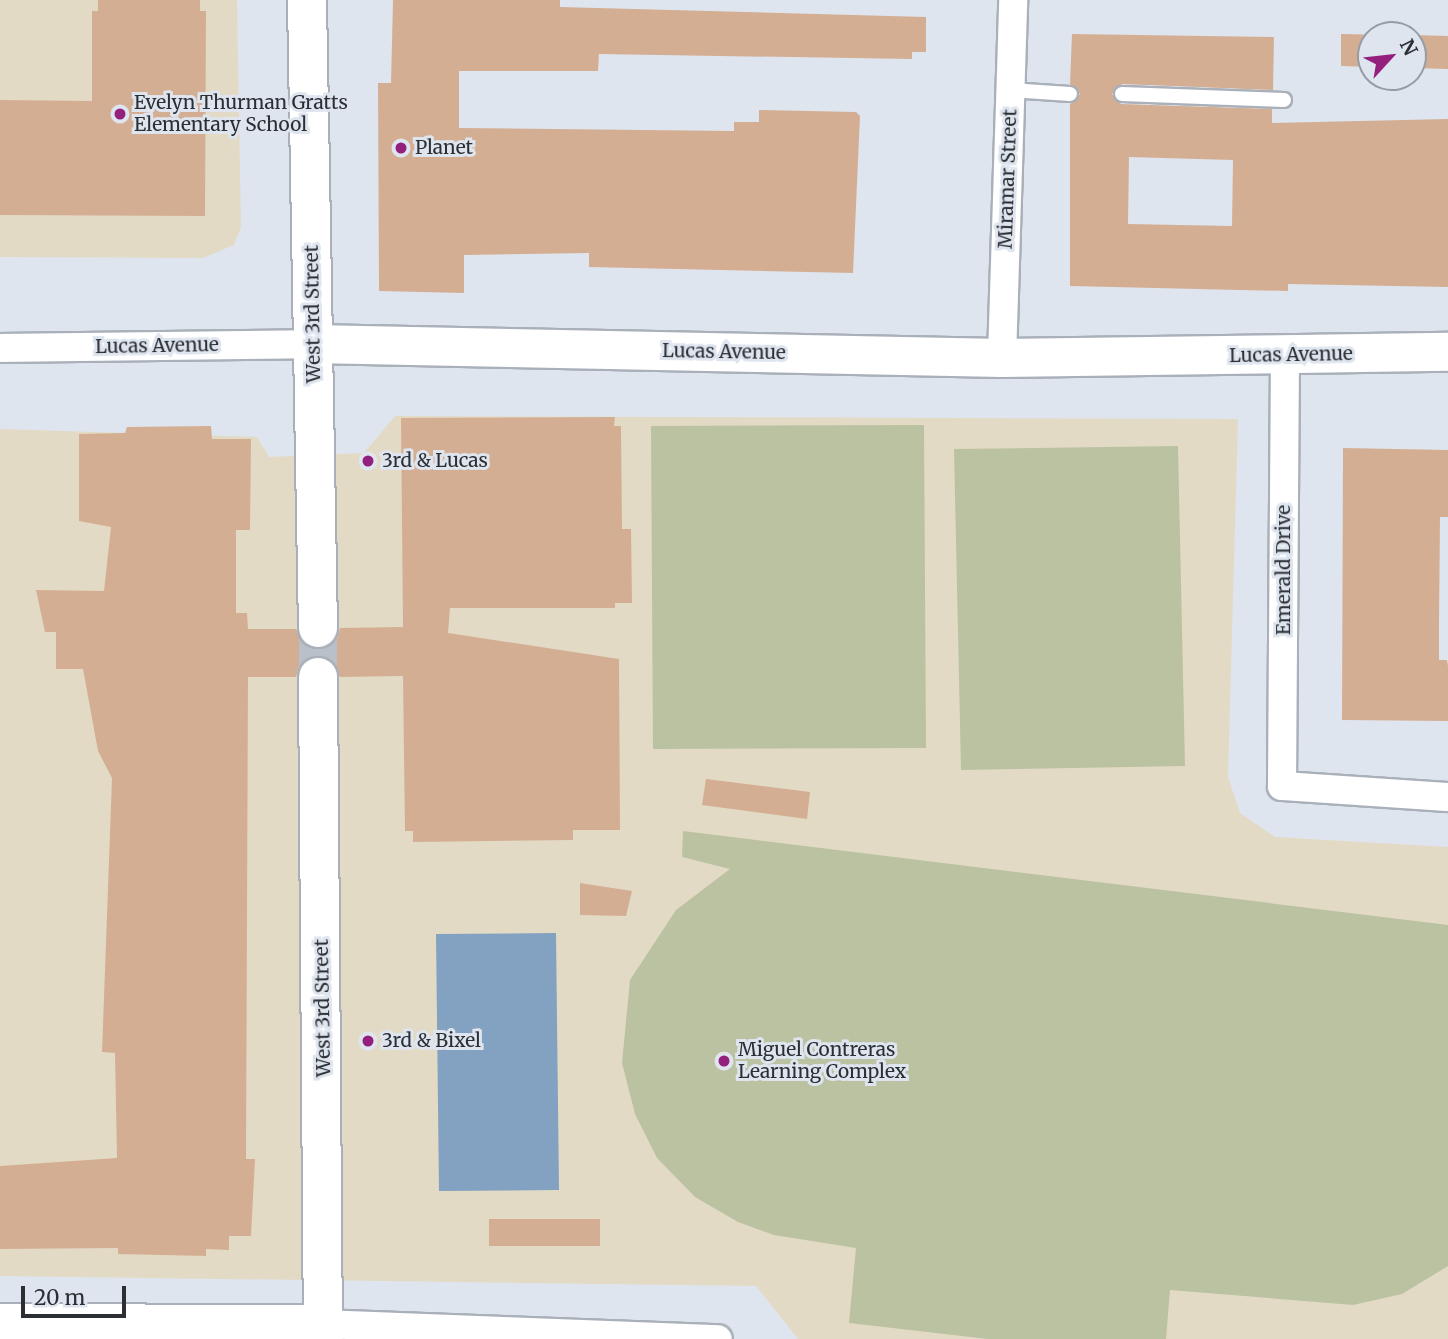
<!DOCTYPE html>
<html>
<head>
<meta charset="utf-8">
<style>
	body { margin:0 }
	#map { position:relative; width:1448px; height:1339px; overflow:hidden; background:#dee5ef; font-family:Merriweather,serif }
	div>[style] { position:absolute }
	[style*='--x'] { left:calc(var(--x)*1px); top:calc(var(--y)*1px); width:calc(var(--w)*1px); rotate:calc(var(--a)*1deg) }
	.education>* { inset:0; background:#e3dac5 }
	.green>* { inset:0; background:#bac2a1 }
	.water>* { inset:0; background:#83a1c1 }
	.building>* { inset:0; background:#d4ae93 }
	.secondary-tunnel>* { height:38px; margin-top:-19px; transform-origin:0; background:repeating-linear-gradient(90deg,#bac0c9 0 38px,transparent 0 57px) }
	.roads { filter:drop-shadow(2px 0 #a9b0b9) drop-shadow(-2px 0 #a9b0b9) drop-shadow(0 2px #a9b0b9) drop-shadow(0 -2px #a9b0b9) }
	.lane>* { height:14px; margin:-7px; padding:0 7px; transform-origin:7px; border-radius:7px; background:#fff }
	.street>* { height:28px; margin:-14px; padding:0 14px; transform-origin:14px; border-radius:14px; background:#fff }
	.secondary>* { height:38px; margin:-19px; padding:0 19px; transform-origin:19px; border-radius:19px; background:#fff }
	.dots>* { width:19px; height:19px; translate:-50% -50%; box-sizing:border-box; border:4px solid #dee5ef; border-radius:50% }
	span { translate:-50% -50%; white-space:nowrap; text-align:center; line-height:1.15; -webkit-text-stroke:6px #dee5ef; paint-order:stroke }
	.poi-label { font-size:19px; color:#2b2e32 }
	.left { translate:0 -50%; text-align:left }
	.street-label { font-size:19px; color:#2b2e32 }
	.north { position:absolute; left:1357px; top:21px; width:70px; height:70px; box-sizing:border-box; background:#dee5ef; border:2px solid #969ca3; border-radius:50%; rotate:63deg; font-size:19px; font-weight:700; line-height:28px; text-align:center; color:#2b2e32 }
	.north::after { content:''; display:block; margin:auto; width:24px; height:32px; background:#94207e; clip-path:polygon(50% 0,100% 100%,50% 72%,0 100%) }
	.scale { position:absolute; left:21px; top:1286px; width:105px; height:32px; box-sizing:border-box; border:4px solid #2b2e32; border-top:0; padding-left:9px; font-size:21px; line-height:24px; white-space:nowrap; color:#2b2e32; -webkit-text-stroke:5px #dee5ef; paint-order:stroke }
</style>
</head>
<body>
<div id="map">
	<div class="education">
		<div style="clip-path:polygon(0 0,237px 0,241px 227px,234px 245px,203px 258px,0 257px)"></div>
		<div style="clip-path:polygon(395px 416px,1238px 419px,1228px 777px,1240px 813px,1275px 837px,1448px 847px,1448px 1339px,798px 1339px,756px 1286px,0 1276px,0 429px,257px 437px,269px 457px,364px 453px)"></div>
	</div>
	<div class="green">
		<div style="clip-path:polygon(924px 425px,926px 748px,653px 749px,651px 426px)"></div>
		<div style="clip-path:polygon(1178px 446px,1185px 766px,961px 770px,954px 449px)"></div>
		<div style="clip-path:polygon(683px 831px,1448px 925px,1448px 1266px,1402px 1294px,1353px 1305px,1170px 1290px,1166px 1339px,988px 1339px,849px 1323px,856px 1248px,774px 1235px,738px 1222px,695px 1197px,657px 1158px,635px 1114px,622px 1063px,630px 980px,676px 910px,730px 869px,682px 857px)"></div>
	</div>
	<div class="water">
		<div style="clip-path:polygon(556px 933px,559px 1190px,439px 1191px,436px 934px)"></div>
	</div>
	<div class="building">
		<div style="clip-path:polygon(98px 0,200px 0,200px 11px,206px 11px,205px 216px,0 215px,0 100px,92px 101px,92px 11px,98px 11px)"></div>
		<div style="clip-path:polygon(393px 0,560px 0,560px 7px,926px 17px,926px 52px,912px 52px,912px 59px,599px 54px,598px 71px,459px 71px,459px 128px,734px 131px,734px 122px,759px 122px,759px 110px,856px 112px,860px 116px,853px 273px,589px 267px,589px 253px,464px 255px,464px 293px,379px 291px,378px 83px,391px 83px)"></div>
		<div style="clip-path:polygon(evenodd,1072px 34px,1274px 37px,1273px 90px,1122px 84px,1112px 94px,1121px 104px,1272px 109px,1272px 123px,1448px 119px,1448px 287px,1288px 284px,1288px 291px,1070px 286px,1070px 104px,1080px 94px,1070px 84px,1072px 34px,1129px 157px,1233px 160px,1232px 226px,1128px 224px,1129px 157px)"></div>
		<div style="clip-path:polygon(1341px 34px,1392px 35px,1371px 35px,1371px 67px,1341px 66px)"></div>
		<div style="clip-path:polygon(1413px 35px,1448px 36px,1448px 69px,1413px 68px)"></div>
		<div style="clip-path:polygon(615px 417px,614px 426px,621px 426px,622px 529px,631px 529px,632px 603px,615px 603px,615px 608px,450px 608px,448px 633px,619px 659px,620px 830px,573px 830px,573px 840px,413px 842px,413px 831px,405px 831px,403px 676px,340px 677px,329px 658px,317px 655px,299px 666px,296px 677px,248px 677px,246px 1159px,255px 1159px,251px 1236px,229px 1236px,229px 1250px,206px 1249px,206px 1256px,118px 1254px,118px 1248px,0 1249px,0 1166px,117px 1158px,115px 1053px,102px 1052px,112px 778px,98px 751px,83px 669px,56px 669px,56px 632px,45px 632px,36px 590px,104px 591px,111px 527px,79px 521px,79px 434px,125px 433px,127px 427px,211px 426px,212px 439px,251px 439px,250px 530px,236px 530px,236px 613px,247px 613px,248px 629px,296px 629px,307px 647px,319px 650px,337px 639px,340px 628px,403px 627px,401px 418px)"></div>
		<div style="clip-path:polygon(1343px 448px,1448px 450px,1448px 517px,1440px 517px,1439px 624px,1439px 660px,1447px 660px,1448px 666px,1448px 721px,1342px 720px)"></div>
		<div style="clip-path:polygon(706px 779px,810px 792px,807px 819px,702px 805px)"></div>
		<div style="clip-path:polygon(580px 883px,632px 891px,626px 916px,580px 915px)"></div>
		<div style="clip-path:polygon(489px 1219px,600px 1219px,600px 1246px,489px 1246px)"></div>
	</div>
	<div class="secondary-tunnel">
		<div style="--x:318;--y:628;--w:49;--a:90"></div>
	</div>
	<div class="roads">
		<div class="lane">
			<div style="--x:1010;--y:90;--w:60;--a:3.8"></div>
			<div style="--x:1122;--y:94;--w:162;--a:2.1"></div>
		</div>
		<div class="street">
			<div style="--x:0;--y:348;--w:313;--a:-0.7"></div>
			<div style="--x:1285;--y:355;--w:431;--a:90.4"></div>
			<div style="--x:1282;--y:786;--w:166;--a:3.8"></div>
			<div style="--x:1002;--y:358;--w:358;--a:-88.2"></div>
			<div style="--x:322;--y:1324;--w:396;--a:2.2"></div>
		</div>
		<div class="secondary">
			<div style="--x:307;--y:0;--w:628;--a:89"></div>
			<div style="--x:313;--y:344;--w:689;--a:1.16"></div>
			<div style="--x:1002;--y:358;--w:446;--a:-0.8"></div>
			<div style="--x:318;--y:677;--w:662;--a:89.57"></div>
			<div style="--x:0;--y:1323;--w:322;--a:0.2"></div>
		</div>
	</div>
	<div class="dots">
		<div style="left:120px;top:114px;background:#94207e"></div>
		<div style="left:401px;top:148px;background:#94207e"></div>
		<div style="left:368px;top:461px;background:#94207e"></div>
		<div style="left:368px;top:1041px;background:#94207e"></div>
		<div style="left:724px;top:1061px;background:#94207e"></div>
	</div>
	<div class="poi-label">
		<span class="left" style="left:134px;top:114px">Evelyn Thurman Gratts<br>Elementary School</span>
		<span class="left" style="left:415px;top:148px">Planet</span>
		<span class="left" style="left:382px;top:461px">3rd &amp; Lucas</span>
		<span class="left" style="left:382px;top:1041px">3rd &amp; Bixel</span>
		<span class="left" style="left:738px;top:1061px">Miguel Contreras<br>Learning Complex</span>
	</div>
	<div class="street-label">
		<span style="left:1008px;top:179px;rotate:-88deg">Miramar Street</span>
		<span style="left:313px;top:314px;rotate:-91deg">West 3rd Street</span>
		<span style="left:157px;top:346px;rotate:-1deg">Lucas Avenue</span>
		<span style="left:724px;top:352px;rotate:1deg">Lucas Avenue</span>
		<span style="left:1291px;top:355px;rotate:-1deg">Lucas Avenue</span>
		<span style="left:1284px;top:570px;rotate:-90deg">Emerald Drive</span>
		<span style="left:323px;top:1008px;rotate:-91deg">West 3rd Street</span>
	</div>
	<div class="north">N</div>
	<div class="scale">20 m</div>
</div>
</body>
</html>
